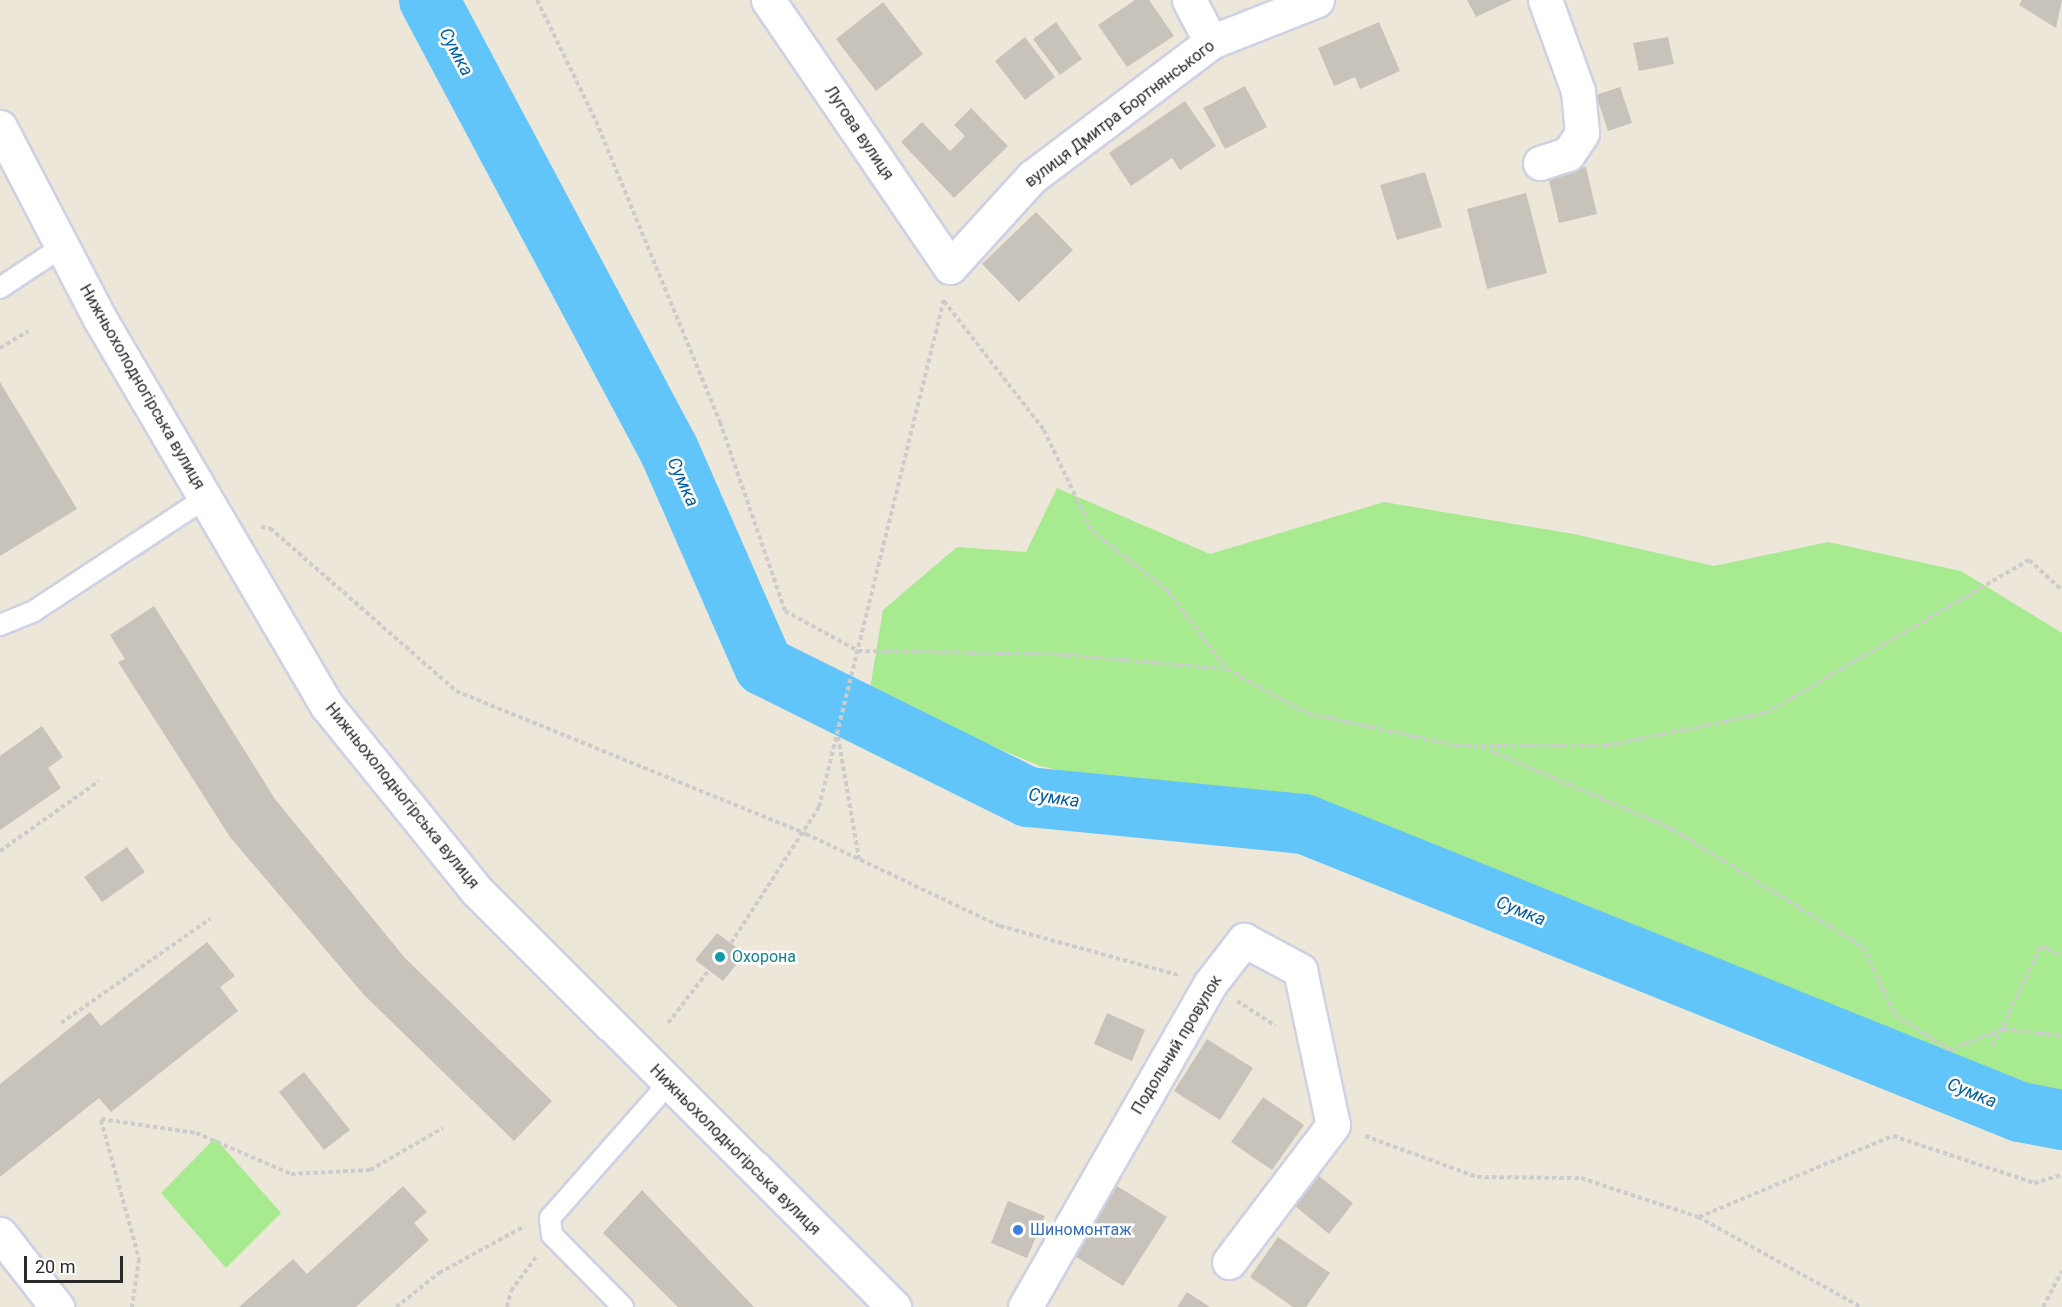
<!DOCTYPE html>
<html>
<head>
<meta charset="utf-8">
<style>
	body { margin:0 }
	#map { position:relative; width:2062px; height:1307px; overflow:hidden; background:#ede7da; font-family:Roboto,sans-serif }
	div>[style] { position:absolute }
	[style*='--x'] { left:calc(var(--x)*1px); top:calc(var(--y)*1px); width:calc(var(--w)*1px); rotate:calc(var(--a)*1deg) }
	.green>* { inset:0; background:#a7ea90 }
	.river>* { height:60px; margin:-30px; padding:0 30px; transform-origin:30px; border-radius:30px; background:#62c5fa }
	.building>* { inset:0; background:#c8c3ba }
	.path>* { height:4px; margin-top:-2px; transform-origin:0; background:repeating-linear-gradient(90deg,#ccc 0 4.5px,transparent 0 7.5px) }
	.roads { filter:drop-shadow(2px 0 #cfd1e4) drop-shadow(-2px 0 #cfd1e4) drop-shadow(0 2px #cfd1e4) drop-shadow(0 -2px #cfd1e4) }
	.lane>* { height:20px; margin:-10px; padding:0 10px; transform-origin:10px; border-radius:10px; background:#fff }
	.street>* { height:33px; margin:-16.5px; padding:0 16.5px; transform-origin:16.5px; border-radius:16.5px; background:#fff }
	.dots>* { width:16px; height:16px; translate:-50% -50%; box-sizing:border-box; border:3px solid #fff; border-radius:50% }
	span { translate:-50% -50%; white-space:nowrap; text-align:center; line-height:1.15; -webkit-text-stroke:5px #fff; paint-order:stroke }
	.street-label { font-size:16px; color:#2a2a2a }
	.culture-label { font-size:16px; color:#0d838f }
	.left { translate:0 -50%; text-align:left }
	.shop-label { font-size:16px; color:#366cbe }
	.water-label { font-size:18px; color:#005fa7; font-style:italic }
	.scale { position:absolute; left:24px; top:1256px; width:99px; height:27px; box-sizing:border-box; border:3px solid #2a2a2a; border-top:0; padding-left:8px; font-size:18px; line-height:21px; white-space:nowrap; color:#2a2a2a; -webkit-text-stroke:4px #fff; paint-order:stroke }
</style>
</head>
<body>
<div id="map">
	<div class="green">
		<div style="clip-path:polygon(1057px 488px,1210px 554px,1384px 502px,1574px 534px,1714px 566px,1828px 542px,1961px 571px,2062px 633px,2062px 1120px,2020px 1112px,1304px 824px,1040px 766px,869px 695px,883px 610px,957px 547px,1026px 552px)"></div>
		<div style="clip-path:polygon(215px 1138px,281px 1213px,226px 1268px,161px 1193px)"></div>
	</div>
	<div class="river">
		<div style="--x:429;--y:0;--w:510;--a:61.93"></div>
		<div style="--x:669;--y:450;--w:236;--a:66.3"></div>
		<div style="--x:764;--y:666;--w:295;--a:26.4"></div>
		<div style="--x:1028;--y:797;--w:277;--a:5.6"></div>
		<div style="--x:1304;--y:824;--w:772;--a:21.91"></div>
		<div style="--x:2020;--y:1112;--w:43;--a:10.8"></div>
	</div>
	<div class="building">
		<div style="clip-path:polygon(1135px 0,1149px 0,1174px 36px,1127px 67px,1098px 25px)"></div>
		<div style="clip-path:polygon(1467px 0,1512px 0,1476px 17px)"></div>
		<div style="clip-path:polygon(2022px 0,2062px 0,2056px 28px,2019px 5px)"></div>
		<div style="clip-path:polygon(883px 2px,923px 54px,876px 91px,836px 39px)"></div>
		<div style="clip-path:polygon(1056px 22px,1082px 59px,1060px 75px,1033px 39px)"></div>
		<div style="clip-path:polygon(1379px 22px,1400px 71px,1360px 89px,1355px 77px,1334px 86px,1318px 48px)"></div>
		<div style="clip-path:polygon(1025px 37px,1055px 77px,1025px 100px,995px 61px)"></div>
		<div style="clip-path:polygon(1668px 37px,1674px 64px,1639px 71px,1633px 43px)"></div>
		<div style="clip-path:polygon(1245px 86px,1267px 127px,1225px 149px,1203px 108px)"></div>
		<div style="clip-path:polygon(1620px 87px,1632px 123px,1608px 131px,1596px 95px)"></div>
		<div style="clip-path:polygon(1185px 101px,1216px 146px,1180px 170px,1172px 158px,1131px 186px,1109px 153px)"></div>
		<div style="clip-path:polygon(971px 108px,1008px 146px,954px 198px,901px 142px,922px 122px,950px 151px,965px 136px,954px 125px)"></div>
		<div style="clip-path:polygon(1586px 167px,1597px 214px,1559px 223px,1548px 176px)"></div>
		<div style="clip-path:polygon(1425px 172px,1442px 227px,1397px 240px,1380px 185px)"></div>
		<div style="clip-path:polygon(1526px 193px,1547px 273px,1487px 289px,1467px 209px)"></div>
		<div style="clip-path:polygon(1036px 212px,1073px 250px,1019px 302px,982px 264px)"></div>
		<div style="clip-path:polygon(0 382px,77px 509px,0 556px)"></div>
		<div style="clip-path:polygon(154px 606px,275px 799px,405px 958px,552px 1101px,514px 1141px,364px 995px,230px 837px,118px 662px,125px 659px,110px 635px)"></div>
		<div style="clip-path:polygon(42px 726px,63px 757px,48px 768px,61px 788px,0 830px,0 756px)"></div>
		<div style="clip-path:polygon(127px 847px,145px 872px,102px 902px,84px 877px)"></div>
		<div style="clip-path:polygon(717px 933px,745px 954px,723px 981px,695px 960px)"></div>
		<div style="clip-path:polygon(207px 942px,235px 976px,220px 987px,238px 1011px,111px 1112px,99px 1098px,0 1177px,0 1084px,90px 1012px,101px 1026px)"></div>
		<div style="clip-path:polygon(1107px 1013px,1145px 1030px,1132px 1061px,1094px 1044px)"></div>
		<div style="clip-path:polygon(1207px 1039px,1253px 1068px,1220px 1120px,1174px 1091px)"></div>
		<div style="clip-path:polygon(304px 1072px,350px 1130px,324px 1150px,279px 1092px)"></div>
		<div style="clip-path:polygon(1263px 1097px,1304px 1125px,1272px 1170px,1231px 1142px)"></div>
		<div style="clip-path:polygon(1319px 1176px,1353px 1203px,1329px 1234px,1295px 1206px)"></div>
		<div style="clip-path:polygon(403px 1186px,427px 1212px,414px 1223px,429px 1240px,356px 1307px,239px 1307px,293px 1259px,307px 1274px)"></div>
		<div style="clip-path:polygon(1117px 1186px,1167px 1217px,1123px 1286px,1073px 1255px)"></div>
		<div style="clip-path:polygon(642px 1190px,754px 1307px,678px 1307px,603px 1233px)"></div>
		<div style="clip-path:polygon(1008px 1201px,1045px 1216px,1027px 1258px,991px 1243px)"></div>
		<div style="clip-path:polygon(1278px 1237px,1330px 1273px,1306px 1307px,1293px 1307px,1250px 1277px)"></div>
		<div style="clip-path:polygon(1187px 1292px,1210px 1307px,1177px 1307px)"></div>
	</div>
	<div class="path">
		<div style="--x:537;--y:0;--w:135;--a:64"></div>
		<div style="--x:596;--y:121;--w:326;--a:67.6"></div>
		<div style="--x:720;--y:422;--w:200;--a:71"></div>
		<div style="--x:785;--y:611;--w:83;--a:28.7"></div>
		<div style="--x:858;--y:651;--w:195;--a:0.9"></div>
		<div style="--x:1053;--y:654;--w:175;--a:4.9"></div>
		<div style="--x:1227;--y:669;--w:90;--a:29.1"></div>
		<div style="--x:1306;--y:713;--w:157;--a:12.2"></div>
		<div style="--x:1459;--y:746;--w:146;--a:0"></div>
		<div style="--x:1605;--y:746;--w:164;--a:-11.6"></div>
		<div style="--x:1766;--y:713;--w:304;--a:-30.2"></div>
		<div style="--x:2029;--y:560;--w:45;--a:42.3"></div>
		<div style="--x:944;--y:301;--w:163;--a:52.2"></div>
		<div style="--x:1044;--y:430;--w:112;--a:64.6"></div>
		<div style="--x:1092;--y:531;--w:95;--a:38.2"></div>
		<div style="--x:1167;--y:590;--w:99;--a:52.8"></div>
		<div style="--x:0;--y:348;--w:33;--a:-31"></div>
		<div style="--x:261;--y:527;--w:9;--a:6"></div>
		<div style="--x:270;--y:528;--w:247;--a:41.2"></div>
		<div style="--x:456;--y:691;--w:378;--a:22.2"></div>
		<div style="--x:806;--y:834;--w:215;--a:25.4"></div>
		<div style="--x:1000;--y:926;--w:185;--a:15.4"></div>
		<div style="--x:838;--y:737;--w:124;--a:80.2"></div>
		<div style="--x:1482;--y:747;--w:207;--a:23.3"></div>
		<div style="--x:1672;--y:829;--w:225;--a:31.7"></div>
		<div style="--x:1863;--y:947;--w:75;--a:64.8"></div>
		<div style="--x:1895;--y:1015;--w:65;--a:32.5"></div>
		<div style="--x:1950;--y:1050;--w:57;--a:-21.6"></div>
		<div style="--x:2003;--y:1029;--w:59;--a:6.8"></div>
		<div style="--x:0;--y:851;--w:121;--a:-35.3"></div>
		<div style="--x:731;--y:943;--w:162;--a:-57.1"></div>
		<div style="--x:819;--y:807;--w:523;--a:-76.18"></div>
		<div style="--x:1237;--y:1001;--w:46;--a:32.7"></div>
		<div style="--x:61;--y:1023;--w:182;--a:-34.9"></div>
		<div style="--x:668;--y:1023;--w:67;--a:-52.3"></div>
		<div style="--x:1993;--y:1046;--w:111;--a:-64.4"></div>
		<div style="--x:2041;--y:946;--w:23;--a:25"></div>
		<div style="--x:101;--y:1119;--w:96;--a:8.4"></div>
		<div style="--x:196;--y:1133;--w:103;--a:23.3"></div>
		<div style="--x:291;--y:1174;--w:79;--a:-2.9"></div>
		<div style="--x:370;--y:1170;--w:84;--a:-29.9"></div>
		<div style="--x:101;--y:1120;--w:144;--a:74.7"></div>
		<div style="--x:139;--y:1259;--w:49;--a:98.3"></div>
		<div style="--x:1365;--y:1136;--w:119;--a:20.1"></div>
		<div style="--x:1477;--y:1177;--w:104;--a:0.6"></div>
		<div style="--x:1581;--y:1178;--w:123;--a:18.4"></div>
		<div style="--x:1698;--y:1217;--w:186;--a:28.9"></div>
		<div style="--x:1699;--y:1217;--w:210;--a:-22.7"></div>
		<div style="--x:1893;--y:1136;--w:149;--a:18.4"></div>
		<div style="--x:2034;--y:1183;--w:29;--a:-16"></div>
		<div style="--x:396;--y:1307;--w:55;--a:-38.3"></div>
		<div style="--x:439;--y:1273;--w:98;--a:-28.7"></div>
		<div style="--x:507;--y:1307;--w:16;--a:-76"></div>
		<div style="--x:511;--y:1291;--w:42;--a:-53.7"></div>
		<div style="--x:2043;--y:1307;--w:41;--a:-62.2"></div>
	</div>
	<div class="roads">
		<div class="lane">
			<div style="--x:0;--y:288;--w:74;--a:-33.5"></div>
			<div style="--x:0;--y:625;--w:37;--a:-22"></div>
			<div style="--x:34;--y:611;--w:207;--a:-33.4"></div>
			<div style="--x:623;--y:1307;--w:101;--a:-134.6"></div>
			<div style="--x:552;--y:1235;--w:17;--a:-97"></div>
			<div style="--x:550;--y:1218;--w:179;--a:-48.6"></div>
		</div>
		<div class="street">
			<div style="--x:768;--y:0;--w:323;--a:55.7"></div>
			<div style="--x:950;--y:267;--w:122;--a:-47.7"></div>
			<div style="--x:1032;--y:177;--w:224;--a:-37"></div>
			<div style="--x:1211;--y:42;--w:114;--a:-21.6"></div>
			<div style="--x:1189;--y:0;--w:47;--a:62.4"></div>
			<div style="--x:0;--y:127;--w:216;--a:62.5"></div>
			<div style="--x:100;--y:319;--w:450;--a:59.6"></div>
			<div style="--x:328;--y:707;--w:237;--a:51"></div>
			<div style="--x:477;--y:891;--w:589;--a:44.93"></div>
			<div style="--x:1540;--y:163;--w:29;--a:-18"></div>
			<div style="--x:1568;--y:154;--w:25;--a:-56"></div>
			<div style="--x:1582;--y:133;--w:42;--a:-95.4"></div>
			<div style="--x:1578;--y:91;--w:97;--a:-109.9"></div>
			<div style="--x:0;--y:1234;--w:93;--a:52"></div>
			<div style="--x:1025;--y:1307;--w:372;--a:-60.2"></div>
			<div style="--x:1210;--y:984;--w:56;--a:-52.3"></div>
			<div style="--x:1244;--y:940;--w:64;--a:28.2"></div>
			<div style="--x:1300;--y:970;--w:158;--a:78"></div>
			<div style="--x:1333;--y:1125;--w:172;--a:127.2"></div>
		</div>
	</div>
	<div class="dots">
		<div style="left:720px;top:957px;background:#0f9aa8"></div>
		<div style="left:1018px;top:1230px;background:#3f7fe0"></div>
	</div>
	<div class="street-label">
		<span style="left:1120px;top:114px;rotate:-37deg">вулиця Дмитра Бортнянського</span>
		<span style="left:859px;top:133px;rotate:56deg">Лугова вулиця</span>
		<span style="left:142px;top:387px;rotate:60deg">Нижньохолодногірська вулиця</span>
		<span style="left:402px;top:796px;rotate:51deg">Нижньохолодногірська вулиця</span>
		<span style="left:1177px;top:1045px;rotate:-59deg">Подольний провулок</span>
		<span style="left:735px;top:1150px;rotate:45deg">Нижньохолодногірська вулиця</span>
	</div>
	<div class="culture-label">
		<span class="left" style="left:732px;top:957px">Охорона</span>
	</div>
	<div class="shop-label">
		<span class="left" style="left:1030px;top:1230px">Шиномонтаж</span>
	</div>
	<div class="water-label">
		<span style="left:456px;top:52px;rotate:62deg">Сумка</span>
		<span style="left:683px;top:482px;rotate:66deg">Сумка</span>
		<span style="left:1054px;top:798px;rotate:8deg">Сумка</span>
		<span style="left:1521px;top:911px;rotate:22deg">Сумка</span>
		<span style="left:1972px;top:1093px;rotate:22deg">Сумка</span>
	</div>
	<div class="scale">20 m</div>
</div>
</body>
</html>
